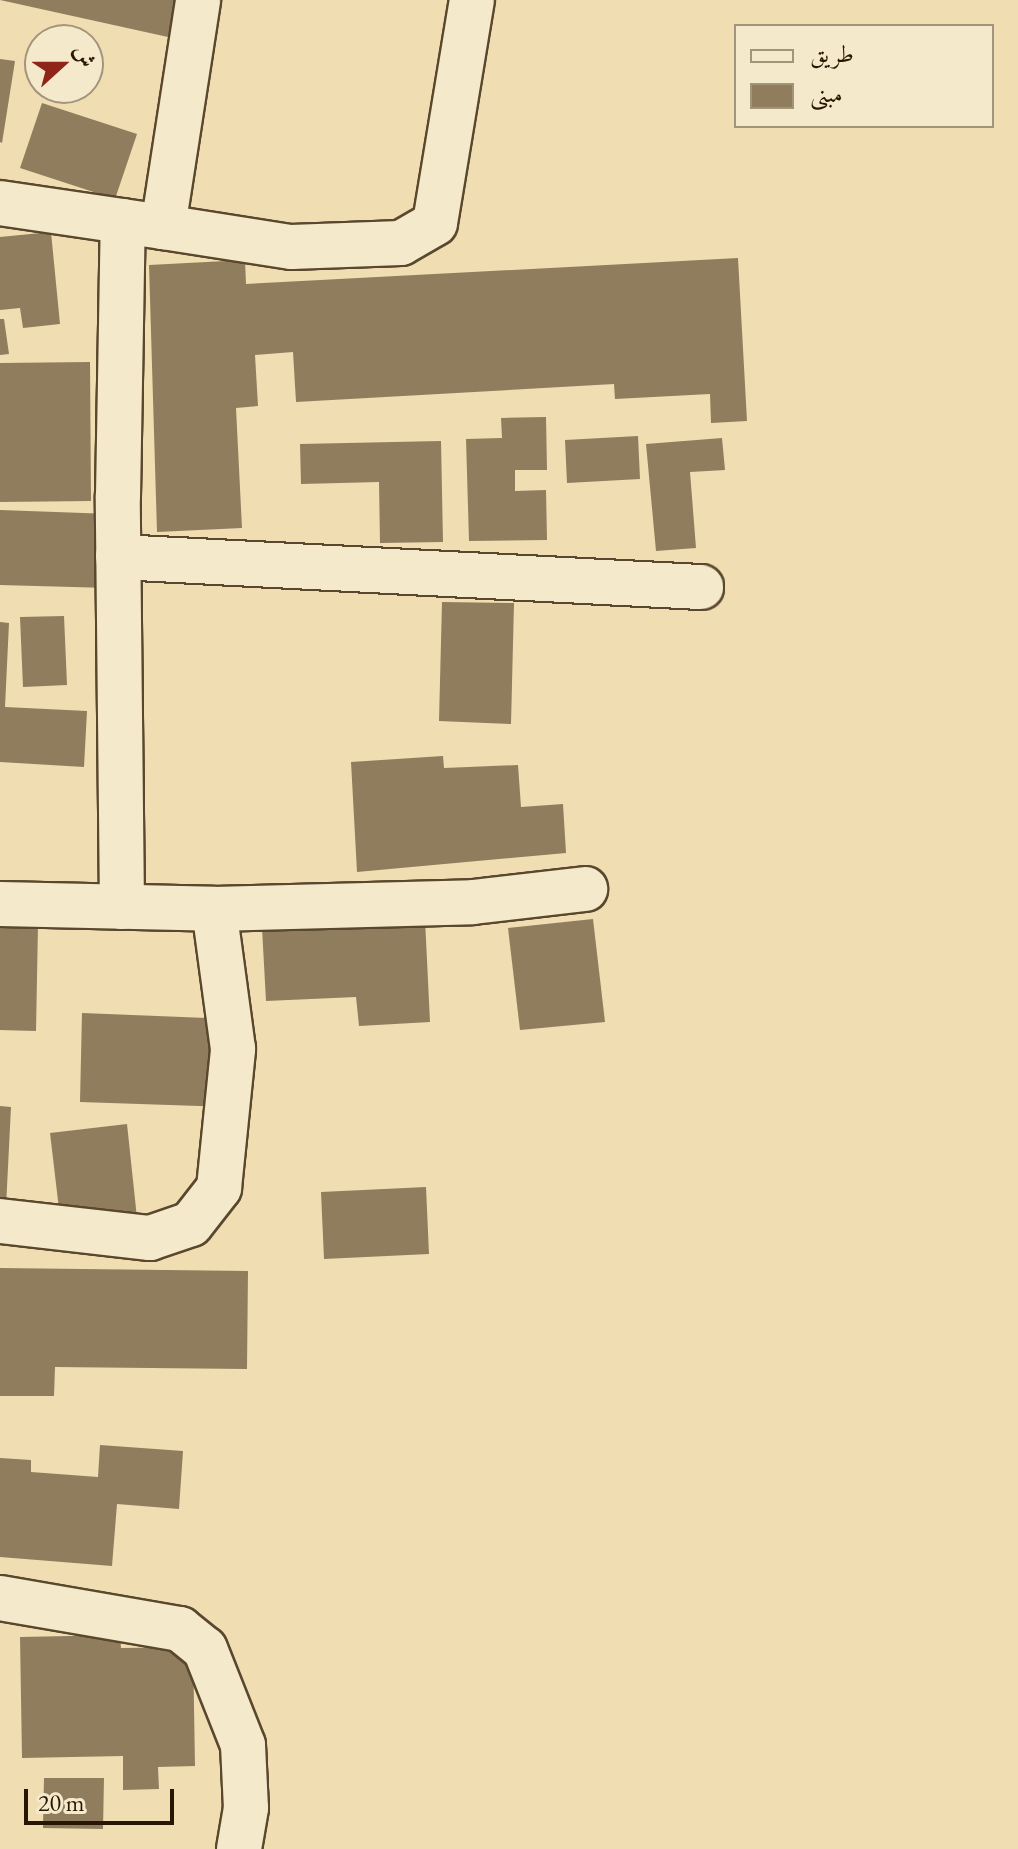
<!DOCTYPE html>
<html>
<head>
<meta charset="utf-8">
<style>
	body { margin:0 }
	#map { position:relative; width:1018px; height:1849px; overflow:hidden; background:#f0ddb1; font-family:"EB Garamond",Amiri,serif }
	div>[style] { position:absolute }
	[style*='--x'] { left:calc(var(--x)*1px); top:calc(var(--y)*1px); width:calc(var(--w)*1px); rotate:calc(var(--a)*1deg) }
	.building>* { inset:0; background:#907d5d }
	.roads { filter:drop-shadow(2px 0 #59482d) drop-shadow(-2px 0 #59482d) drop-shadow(0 2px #59482d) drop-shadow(0 -2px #59482d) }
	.minor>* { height:44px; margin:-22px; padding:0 22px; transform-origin:22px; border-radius:22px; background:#f5e9cc }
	span { translate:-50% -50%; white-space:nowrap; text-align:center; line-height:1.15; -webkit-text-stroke:6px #f5e9cc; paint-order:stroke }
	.legend { position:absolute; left:734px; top:24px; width:260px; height:104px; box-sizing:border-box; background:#f5e9cc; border:2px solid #a3957b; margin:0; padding:10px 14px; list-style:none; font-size:24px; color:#271601 }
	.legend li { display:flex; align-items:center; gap:16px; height:40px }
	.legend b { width:40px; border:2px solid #a3957b }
	.north { position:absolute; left:24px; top:24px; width:80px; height:80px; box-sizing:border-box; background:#f5e9cc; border:2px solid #a3957b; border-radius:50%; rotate:69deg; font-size:22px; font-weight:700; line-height:32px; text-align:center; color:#271601 }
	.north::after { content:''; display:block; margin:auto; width:28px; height:36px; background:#8f2418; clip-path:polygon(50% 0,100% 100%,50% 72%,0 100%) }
	.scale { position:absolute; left:24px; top:1789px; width:150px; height:36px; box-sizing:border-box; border:4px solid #271601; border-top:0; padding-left:10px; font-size:24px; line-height:28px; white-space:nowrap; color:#271601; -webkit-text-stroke:6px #f5e9cc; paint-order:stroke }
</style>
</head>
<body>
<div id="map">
	<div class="building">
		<div style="clip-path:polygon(0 0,175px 0,168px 37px)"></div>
		<div style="clip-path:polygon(0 59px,15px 61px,2px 143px,0 142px)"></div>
		<div style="clip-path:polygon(42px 103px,137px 134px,115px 199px,20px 168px)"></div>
		<div style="clip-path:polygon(51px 232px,60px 324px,23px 328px,20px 308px,0 310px,0 237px)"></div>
		<div style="clip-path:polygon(738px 258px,747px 421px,711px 423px,710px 394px,615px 399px,614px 384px,296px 402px,293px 352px,255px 355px,258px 406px,236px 408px,242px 528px,157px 532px,149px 265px,245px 260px,246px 284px)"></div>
		<div style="clip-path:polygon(0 319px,4px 319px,9px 354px,0 355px)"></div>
		<div style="clip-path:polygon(90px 362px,91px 501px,0 502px,0 363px)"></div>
		<div style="clip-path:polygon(546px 417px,547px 470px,515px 470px,515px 491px,546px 490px,547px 540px,469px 541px,466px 439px,502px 438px,501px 418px)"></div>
		<div style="clip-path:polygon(638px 436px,640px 479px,567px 483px,565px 440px)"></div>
		<div style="clip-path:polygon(722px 438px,725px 470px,690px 472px,696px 548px,656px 551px,646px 444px)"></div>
		<div style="clip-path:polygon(441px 441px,443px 542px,380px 543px,379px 482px,301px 484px,300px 444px)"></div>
		<div style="clip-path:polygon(0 510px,111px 514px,109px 588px,0 585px)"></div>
		<div style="clip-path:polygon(442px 602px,514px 603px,511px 724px,439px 721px)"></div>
		<div style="clip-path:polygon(64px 616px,67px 685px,23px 687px,20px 617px)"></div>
		<div style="clip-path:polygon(0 622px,9px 623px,5px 707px,87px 711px,84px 767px,0 762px)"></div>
		<div style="clip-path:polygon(443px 756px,444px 768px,518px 765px,521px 807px,563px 804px,566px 853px,357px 872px,351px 762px)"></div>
		<div style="clip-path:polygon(425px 919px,430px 1022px,359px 1026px,356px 997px,266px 1001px,262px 928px)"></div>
		<div style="clip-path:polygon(593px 919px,605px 1022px,520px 1030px,508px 928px)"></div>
		<div style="clip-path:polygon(0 924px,38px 925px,36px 1031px,0 1030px)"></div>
		<div style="clip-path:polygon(82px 1013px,232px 1019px,229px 1107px,80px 1102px)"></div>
		<div style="clip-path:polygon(0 1106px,11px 1107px,6px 1207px,0 1206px)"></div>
		<div style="clip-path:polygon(127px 1124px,137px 1218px,61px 1226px,50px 1133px)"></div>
		<div style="clip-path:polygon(426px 1187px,429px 1254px,324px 1259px,321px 1192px)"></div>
		<div style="clip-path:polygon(0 1268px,248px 1271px,247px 1369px,55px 1367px,54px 1396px,0 1396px)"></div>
		<div style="clip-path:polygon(100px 1445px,183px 1451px,179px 1509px,117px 1504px,112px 1566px,0 1557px,0 1458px,31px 1460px,31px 1472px,98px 1477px)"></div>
		<div style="clip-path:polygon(120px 1635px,121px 1648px,193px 1647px,195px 1766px,158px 1767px,159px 1789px,123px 1790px,123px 1756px,22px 1758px,20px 1637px)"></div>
		<div style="clip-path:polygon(44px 1778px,104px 1778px,103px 1829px,43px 1828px)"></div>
	</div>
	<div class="roads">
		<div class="minor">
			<div style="--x:0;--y:203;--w:165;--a:8.4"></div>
			<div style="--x:163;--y:227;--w:230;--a:-81.2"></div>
			<div style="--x:163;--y:227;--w:130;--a:8.9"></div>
			<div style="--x:291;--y:247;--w:110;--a:-2.1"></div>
			<div style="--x:401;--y:243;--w:39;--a:-30"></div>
			<div style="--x:435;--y:223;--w:226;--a:-80.6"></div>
			<div style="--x:118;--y:557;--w:584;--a:2.95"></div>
			<div style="--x:0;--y:904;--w:214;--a:1.3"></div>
			<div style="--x:214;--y:909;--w:259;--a:-1.5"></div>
			<div style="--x:473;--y:902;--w:113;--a:-6.6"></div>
			<div style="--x:122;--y:907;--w:411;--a:-90.6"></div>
			<div style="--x:118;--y:496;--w:275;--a:-89"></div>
			<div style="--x:0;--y:1221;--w:151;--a:6.5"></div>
			<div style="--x:150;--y:1238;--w:43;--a:-18.9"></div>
			<div style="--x:191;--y:1224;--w:46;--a:-52.1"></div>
			<div style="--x:219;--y:1188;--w:140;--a:-84.2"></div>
			<div style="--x:233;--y:1049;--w:141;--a:-97.7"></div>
			<div style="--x:0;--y:1598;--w:183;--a:9.8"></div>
			<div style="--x:180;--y:1629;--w:32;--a:39"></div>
			<div style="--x:205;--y:1649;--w:103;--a:68.4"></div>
			<div style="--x:243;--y:1745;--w:63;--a:87.3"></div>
			<div style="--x:246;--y:1808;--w:42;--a:99.7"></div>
		</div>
	</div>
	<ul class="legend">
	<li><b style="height:10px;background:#f5e9cc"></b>طريق</li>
	<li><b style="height:22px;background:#907d5d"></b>مبنى</li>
	</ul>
	<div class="north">ش</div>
	<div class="scale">20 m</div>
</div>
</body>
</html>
